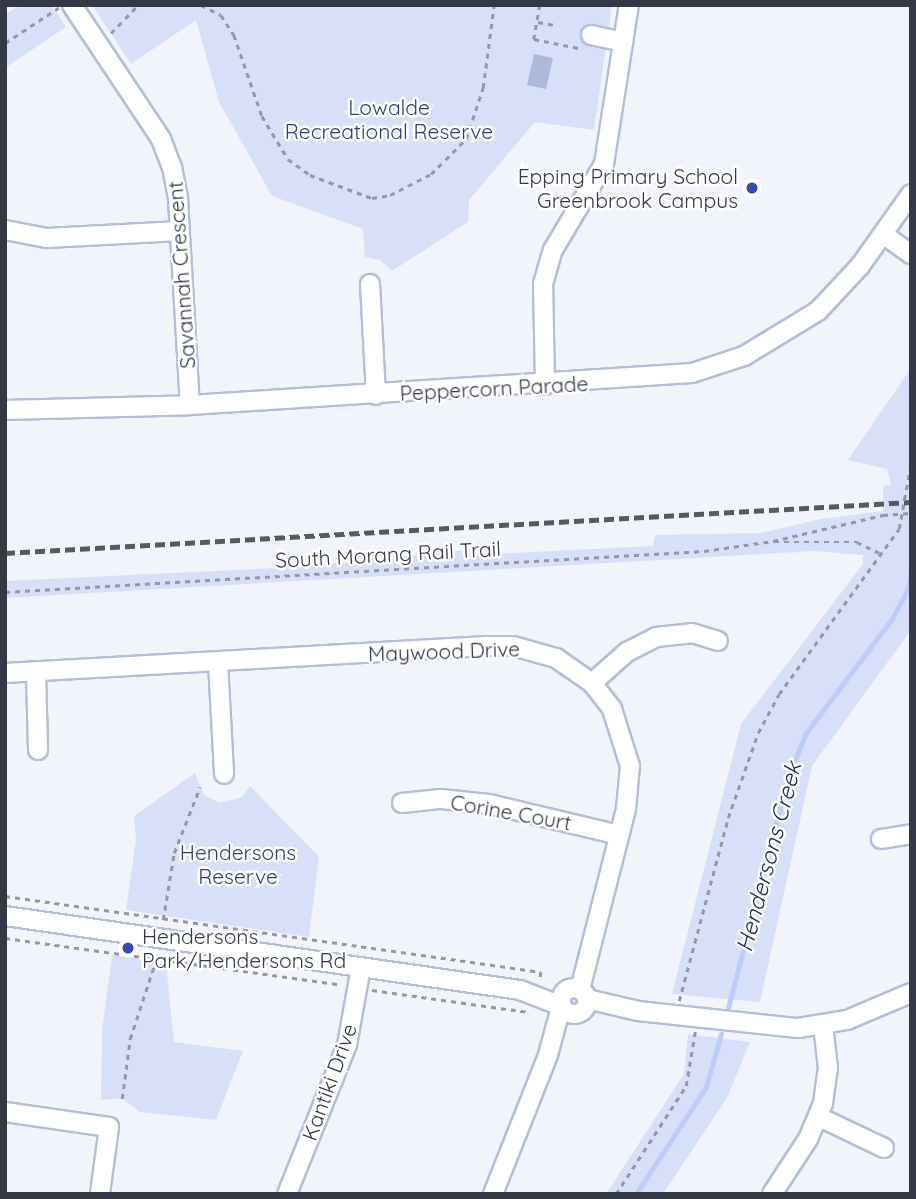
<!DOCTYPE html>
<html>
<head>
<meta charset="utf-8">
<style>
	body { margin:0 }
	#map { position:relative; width:916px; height:1199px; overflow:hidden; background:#f2f4fb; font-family:Quicksand,sans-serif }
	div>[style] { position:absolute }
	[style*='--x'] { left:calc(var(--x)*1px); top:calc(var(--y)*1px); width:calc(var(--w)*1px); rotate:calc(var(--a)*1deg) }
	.green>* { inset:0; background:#d8e0f9 }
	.stream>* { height:4.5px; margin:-2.25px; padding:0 2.25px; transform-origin:2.25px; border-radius:2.25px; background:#bdccfa }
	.building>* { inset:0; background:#aeb8d8 }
	.path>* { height:2.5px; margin-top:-1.25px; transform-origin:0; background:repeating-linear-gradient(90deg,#9598a1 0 5px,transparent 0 10px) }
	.roads { filter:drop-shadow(2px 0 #b3bddd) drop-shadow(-2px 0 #b3bddd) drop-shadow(0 2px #b3bddd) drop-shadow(0 -2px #b3bddd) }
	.minor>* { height:18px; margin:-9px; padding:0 9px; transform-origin:9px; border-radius:9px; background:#fff }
	.minor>.ring { margin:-9px; padding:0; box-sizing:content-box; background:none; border:18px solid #fff; border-radius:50% }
	.rail>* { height:4.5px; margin-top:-2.25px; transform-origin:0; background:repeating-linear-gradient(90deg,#575a65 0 10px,transparent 0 15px) }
	.path-bridge>* { height:2.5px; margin-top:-1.25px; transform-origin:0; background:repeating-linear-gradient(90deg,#9598a1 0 5px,transparent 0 10px) }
	.dots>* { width:19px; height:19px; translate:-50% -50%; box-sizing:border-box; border:4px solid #fff; border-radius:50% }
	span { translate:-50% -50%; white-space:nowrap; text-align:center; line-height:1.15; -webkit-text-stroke:5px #fff; paint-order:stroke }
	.park-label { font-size:21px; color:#2e3d7f }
	.poi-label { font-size:21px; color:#353945 }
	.right { translate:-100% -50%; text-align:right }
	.left { translate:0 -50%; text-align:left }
	.street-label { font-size:21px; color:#353945 }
	.water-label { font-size:23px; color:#1a2464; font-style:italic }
	.frame { position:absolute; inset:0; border:7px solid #353945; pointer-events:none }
</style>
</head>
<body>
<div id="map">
	<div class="green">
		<div style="clip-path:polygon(20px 5px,52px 5px,66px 27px,5px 68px,5px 15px)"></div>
		<div style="clip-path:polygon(92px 5px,612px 5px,594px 130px,535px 122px,469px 200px,468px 222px,392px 271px,380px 260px,365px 257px,363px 229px,272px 196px,219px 102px,196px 20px,131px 64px)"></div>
		<div style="clip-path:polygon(911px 368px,911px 630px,812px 766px,760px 1002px,672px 994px,741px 724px,863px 564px,863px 555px,814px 551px,5px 598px,5px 581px,295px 567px,466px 550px,476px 555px,653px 546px,655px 535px,761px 533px,821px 519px,883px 511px,883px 486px,891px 485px,887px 469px,848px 460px)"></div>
		<div style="clip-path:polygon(195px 773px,204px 795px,220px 803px,242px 797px,250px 786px,319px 857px,309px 937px,126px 910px,136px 839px,134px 816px)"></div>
		<div style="clip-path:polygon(112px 955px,166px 963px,174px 1042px,243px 1051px,216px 1120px,140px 1112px,122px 1098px,101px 1100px,102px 1031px)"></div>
		<div style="clip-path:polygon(688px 1034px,750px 1042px,727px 1098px,663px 1194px,606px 1194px,684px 1074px)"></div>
	</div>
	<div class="stream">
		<div style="--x:728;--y:1008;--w:239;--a:-75.4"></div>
		<div style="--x:788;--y:777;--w:48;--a:-67.8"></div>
		<div style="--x:806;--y:733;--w:143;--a:-53"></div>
		<div style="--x:892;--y:619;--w:34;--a:-62"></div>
		<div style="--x:908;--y:589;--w:18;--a:-81"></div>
		<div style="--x:636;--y:1194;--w:128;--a:-56.8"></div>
		<div style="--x:706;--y:1087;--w:55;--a:-74.2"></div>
	</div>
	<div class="building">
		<div style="clip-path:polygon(534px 54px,553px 58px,546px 89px,527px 85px)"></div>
	</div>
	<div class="path">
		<div style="--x:201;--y:5;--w:22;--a:27"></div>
		<div style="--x:221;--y:15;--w:24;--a:57"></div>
		<div style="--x:234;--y:35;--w:86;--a:70.9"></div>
		<div style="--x:262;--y:116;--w:50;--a:58.8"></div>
		<div style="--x:288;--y:159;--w:27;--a:36"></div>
		<div style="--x:310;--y:175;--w:66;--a:20.4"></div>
		<div style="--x:372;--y:198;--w:18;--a:-9"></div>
		<div style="--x:390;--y:195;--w:46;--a:-27.1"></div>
		<div style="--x:431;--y:174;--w:49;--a:-45"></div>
		<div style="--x:466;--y:139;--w:54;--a:-71.6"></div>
		<div style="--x:483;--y:88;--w:84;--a:-82.5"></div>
		<div style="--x:540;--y:5;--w:35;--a:100"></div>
		<div style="--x:534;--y:39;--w:50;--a:11.5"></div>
		<div style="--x:538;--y:22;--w:17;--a:10"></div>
		<div style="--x:111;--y:33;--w:39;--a:-46"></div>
		<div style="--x:5;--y:43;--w:64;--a:-33.4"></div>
		<div style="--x:774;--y:542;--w:83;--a:0"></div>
		<div style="--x:857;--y:542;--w:25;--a:26"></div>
		<div style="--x:5;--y:592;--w:700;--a:-3.36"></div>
		<div style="--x:704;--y:551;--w:70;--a:-8.2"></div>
		<div style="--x:773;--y:541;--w:113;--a:-13.3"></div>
		<div style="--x:5;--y:896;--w:541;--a:8.07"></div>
		<div style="--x:541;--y:972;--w:9;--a:96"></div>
		<div style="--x:163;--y:920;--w:68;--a:-80.7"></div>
		<div style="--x:174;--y:853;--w:71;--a:-68.5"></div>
		<div style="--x:5;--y:938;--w:340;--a:7.9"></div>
		<div style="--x:372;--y:990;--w:159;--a:8"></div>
		<div style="--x:679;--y:1001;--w:189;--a:-75"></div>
		<div style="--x:728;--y:818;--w:90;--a:-70.6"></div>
		<div style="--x:758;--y:733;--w:44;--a:-61.7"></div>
		<div style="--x:779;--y:694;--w:204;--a:-54"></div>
		<div style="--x:899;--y:529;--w:67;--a:-79.7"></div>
		<div style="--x:122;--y:1099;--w:61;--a:-82.4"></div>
		<div style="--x:130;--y:1039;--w:89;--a:-71.8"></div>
		<div style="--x:616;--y:1194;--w:129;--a:-57.1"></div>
		<div style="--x:686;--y:1086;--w:55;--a:-80.5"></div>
	</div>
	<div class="roads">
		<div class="minor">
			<div style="--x:72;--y:5;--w:161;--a:56.4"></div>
			<div style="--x:161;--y:139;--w:30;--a:69"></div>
			<div style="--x:172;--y:167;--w:33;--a:79"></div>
			<div style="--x:178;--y:199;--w:206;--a:86.7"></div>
			<div style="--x:591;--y:35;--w:33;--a:12"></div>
			<div style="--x:5;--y:230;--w:43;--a:10.8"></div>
			<div style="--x:47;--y:238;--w:133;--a:-3"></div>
			<div style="--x:883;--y:234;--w:34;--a:36"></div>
			<div style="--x:370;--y:284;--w:111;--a:86.9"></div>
			<div style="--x:545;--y:385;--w:101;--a:-91.1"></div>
			<div style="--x:543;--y:284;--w:35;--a:-74"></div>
			<div style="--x:553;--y:250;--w:100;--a:-59.3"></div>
			<div style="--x:604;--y:164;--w:161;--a:-81.1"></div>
			<div style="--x:5;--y:410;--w:185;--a:-1.5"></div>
			<div style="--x:190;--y:405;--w:503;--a:-3.65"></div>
			<div style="--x:692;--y:373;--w:55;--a:-18.1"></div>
			<div style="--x:744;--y:356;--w:87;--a:-31.3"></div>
			<div style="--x:818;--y:311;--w:62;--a:-47"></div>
			<div style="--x:860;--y:266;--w:88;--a:-54.7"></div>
			<div style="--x:218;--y:662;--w:112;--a:86.9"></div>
			<div style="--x:36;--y:672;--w:78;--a:88.5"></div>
			<div style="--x:5;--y:673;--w:483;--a:-3.2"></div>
			<div style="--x:487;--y:646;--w:26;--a:0"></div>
			<div style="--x:513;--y:646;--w:45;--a:15.6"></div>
			<div style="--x:556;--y:658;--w:44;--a:34.8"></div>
			<div style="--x:592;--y:683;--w:33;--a:52"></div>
			<div style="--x:612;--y:709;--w:60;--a:72.5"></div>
			<div style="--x:630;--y:766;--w:43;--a:95.3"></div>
			<div style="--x:626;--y:809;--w:187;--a:104.3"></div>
			<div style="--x:592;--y:683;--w:47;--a:-41.5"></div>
			<div style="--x:627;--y:652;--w:33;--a:-27"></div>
			<div style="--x:656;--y:637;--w:36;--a:-6"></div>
			<div style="--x:692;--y:633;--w:27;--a:17"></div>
			<div style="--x:402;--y:803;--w:39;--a:-6"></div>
			<div style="--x:441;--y:799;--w:48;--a:5.9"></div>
			<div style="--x:489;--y:804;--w:134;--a:13.4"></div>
			<div style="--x:881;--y:839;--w:30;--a:-9"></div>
			<div style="--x:5;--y:916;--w:520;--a:8.18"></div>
			<div style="--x:520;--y:990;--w:44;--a:21.3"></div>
			<div class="ring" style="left:561px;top:988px;width:8px;height:8px"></div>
			<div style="--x:587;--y:999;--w:52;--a:13.2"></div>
			<div style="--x:638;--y:1011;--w:161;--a:6.1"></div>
			<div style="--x:798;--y:1028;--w:50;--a:-9.3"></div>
			<div style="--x:847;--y:1020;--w:69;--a:-22.9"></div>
			<div style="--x:5;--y:1112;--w:105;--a:8.2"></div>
			<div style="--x:109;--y:1127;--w:68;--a:97.7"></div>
			<div style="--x:819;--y:1117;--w:72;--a:25.5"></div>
			<div style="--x:287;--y:1194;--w:161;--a:-68.1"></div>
			<div style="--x:347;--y:1045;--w:79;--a:-79.8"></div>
			<div style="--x:493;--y:1194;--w:149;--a:-68.4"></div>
			<div style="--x:548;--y:1055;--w:50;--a:-74.8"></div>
			<div style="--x:772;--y:1194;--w:66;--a:-56.8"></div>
			<div style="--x:808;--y:1139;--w:39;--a:-67"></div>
			<div style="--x:823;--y:1103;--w:35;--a:-82"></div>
			<div style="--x:828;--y:1068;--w:43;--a:-96.6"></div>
		</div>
	</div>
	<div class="rail">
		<div style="--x:5;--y:553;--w:907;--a:-3.22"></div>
	</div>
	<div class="path-bridge">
		<div style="--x:883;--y:515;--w:28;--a:-4"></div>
	</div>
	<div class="dots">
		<div style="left:752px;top:188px;background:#3749bb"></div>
		<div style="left:128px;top:948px;background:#3749bb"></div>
	</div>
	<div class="park-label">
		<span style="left:389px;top:119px">Lowalde<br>Recreational Reserve</span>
		<span style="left:238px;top:864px">Hendersons<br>Reserve</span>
	</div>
	<div class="poi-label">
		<span class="right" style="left:738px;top:188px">Epping Primary School<br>Greenbrook Campus</span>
		<span class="left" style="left:142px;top:948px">Hendersons<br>Park/Hendersons Rd</span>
	</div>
	<div class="street-label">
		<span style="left:181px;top:275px;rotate:-94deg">Savannah Crescent</span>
		<span style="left:494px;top:388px;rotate:-3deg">Peppercorn Parade</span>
		<span style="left:388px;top:554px;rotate:-3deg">South Morang Rail Trail</span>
		<span style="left:444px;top:651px;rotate:-2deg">Maywood Drive</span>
		<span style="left:511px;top:812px;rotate:10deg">Corine Court</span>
		<span style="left:329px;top:1082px;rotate:-70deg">Kantiki Drive</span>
	</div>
	<div class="water-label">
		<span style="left:769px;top:857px;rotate:-75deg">Hendersons Creek</span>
	</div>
	<div class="frame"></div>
</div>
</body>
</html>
